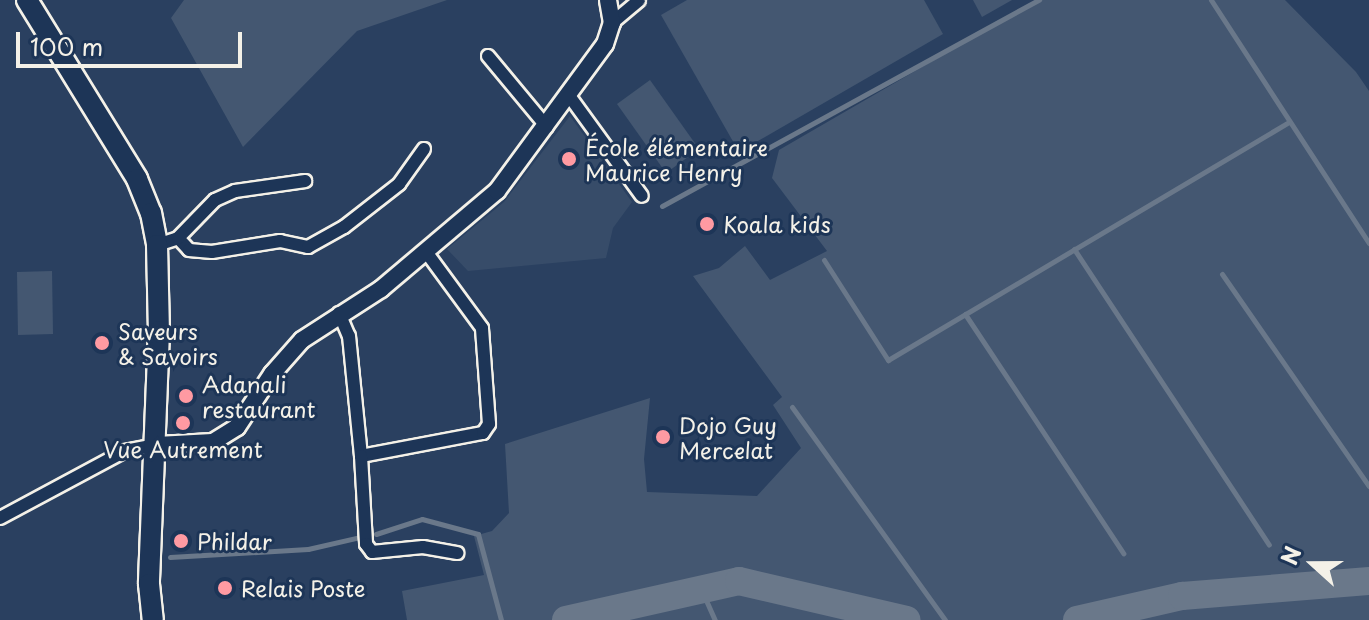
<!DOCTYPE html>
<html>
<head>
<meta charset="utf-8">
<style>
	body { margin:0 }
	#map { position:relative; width:1369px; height:620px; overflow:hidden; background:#2a4060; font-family:"Playpen Sans",sans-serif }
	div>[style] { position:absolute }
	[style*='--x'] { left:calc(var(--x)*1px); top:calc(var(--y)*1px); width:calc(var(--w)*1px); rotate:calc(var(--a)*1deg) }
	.built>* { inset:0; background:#374c69 }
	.green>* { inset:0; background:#445771 }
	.stream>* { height:5px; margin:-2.5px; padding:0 2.5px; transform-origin:2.5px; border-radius:2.5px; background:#6a788a }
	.river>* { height:28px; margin:-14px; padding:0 14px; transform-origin:14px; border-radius:14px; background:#6a788a }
	.roads { filter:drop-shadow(2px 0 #f4f1e8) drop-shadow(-2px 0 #f4f1e8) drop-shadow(0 2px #f4f1e8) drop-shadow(0 -2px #f4f1e8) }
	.minor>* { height:12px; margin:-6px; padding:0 6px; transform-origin:6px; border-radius:6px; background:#1d3557 }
	.tertiary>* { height:16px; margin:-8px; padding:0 8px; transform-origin:8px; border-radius:8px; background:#1d3557 }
	.primary>* { height:20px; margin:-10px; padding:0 10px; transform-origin:10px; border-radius:10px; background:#1d3557 }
	.dots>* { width:22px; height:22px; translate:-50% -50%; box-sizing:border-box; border:4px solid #1d3557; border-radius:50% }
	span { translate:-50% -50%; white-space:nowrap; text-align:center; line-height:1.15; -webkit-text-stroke:6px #1d3557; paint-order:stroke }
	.poi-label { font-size:22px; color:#f4f1e8 }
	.left { translate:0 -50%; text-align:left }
	.north { position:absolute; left:1273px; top:524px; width:80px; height:80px; -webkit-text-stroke:6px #1d3557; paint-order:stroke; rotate:291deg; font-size:22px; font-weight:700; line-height:32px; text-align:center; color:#f4f1e8 }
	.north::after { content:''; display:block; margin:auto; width:28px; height:36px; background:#f4f1e8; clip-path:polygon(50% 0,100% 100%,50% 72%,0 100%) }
	.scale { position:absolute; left:16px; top:32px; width:226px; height:36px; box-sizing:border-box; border:4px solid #f4f1e8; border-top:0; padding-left:10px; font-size:24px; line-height:28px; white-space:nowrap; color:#f4f1e8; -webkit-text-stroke:6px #1d3557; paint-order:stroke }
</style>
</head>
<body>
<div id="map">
	<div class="built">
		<div style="clip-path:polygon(570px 116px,632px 202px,613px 228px,606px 258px,468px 271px,447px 249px,504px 202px)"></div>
	</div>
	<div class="green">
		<div style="clip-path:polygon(184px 0,447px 0,357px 31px,243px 147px,171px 18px)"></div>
		<div style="clip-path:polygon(687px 0,924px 0,943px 34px,739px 152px,661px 15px)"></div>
		<div style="clip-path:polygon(973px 0,1012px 0,982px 17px)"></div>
		<div style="clip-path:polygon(1038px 0,1285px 0,1356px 72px,1369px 91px,1369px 620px,407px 620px,402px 591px,484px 575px,474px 536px,492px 531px,509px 513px,505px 444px,650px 398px,644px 459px,647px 492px,757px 496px,801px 448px,773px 405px,782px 397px,693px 276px,719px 268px,745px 246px,770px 280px,827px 251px,772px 178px,779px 150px)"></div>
		<div style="clip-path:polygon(650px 80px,699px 149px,666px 173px,617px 104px)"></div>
		<div style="clip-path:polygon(52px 271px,53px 334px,18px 335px,17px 272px)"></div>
	</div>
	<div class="stream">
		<div style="--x:1211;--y:0;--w:290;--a:57"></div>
		<div style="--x:662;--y:206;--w:430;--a:-28.7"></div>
		<div style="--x:1074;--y:249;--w:354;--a:56.6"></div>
		<div style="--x:824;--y:260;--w:119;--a:57.4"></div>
		<div style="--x:888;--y:360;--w:466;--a:-30.7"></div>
		<div style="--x:1222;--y:274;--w:258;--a:55.3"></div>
		<div style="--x:965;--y:314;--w:287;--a:56.5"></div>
		<div style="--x:792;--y:407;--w:262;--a:54.3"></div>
		<div style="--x:376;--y:534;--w:48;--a:-18.1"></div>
		<div style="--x:422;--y:519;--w:58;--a:15"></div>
		<div style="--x:478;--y:534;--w:89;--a:75"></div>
		<div style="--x:170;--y:557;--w:138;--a:-3.3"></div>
		<div style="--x:308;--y:549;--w:53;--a:-13"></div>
		<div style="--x:701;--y:589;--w:34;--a:66"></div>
	</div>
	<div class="river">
		<div style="--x:566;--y:620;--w:177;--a:-12.7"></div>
		<div style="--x:739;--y:581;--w:172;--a:13.1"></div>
		<div style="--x:1077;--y:620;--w:108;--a:-12.9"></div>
		<div style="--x:1182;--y:596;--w:188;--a:-4.6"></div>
	</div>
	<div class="roads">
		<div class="minor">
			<div style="--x:612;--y:23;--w:35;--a:-40"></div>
			<div style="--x:488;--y:56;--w:92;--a:50.3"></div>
			<div style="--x:570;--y:97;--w:122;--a:54"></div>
			<div style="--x:178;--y:238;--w:16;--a:47"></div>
			<div style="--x:189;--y:250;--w:23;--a:5"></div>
			<div style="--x:212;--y:252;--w:69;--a:-9.2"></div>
			<div style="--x:280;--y:241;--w:29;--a:12"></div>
			<div style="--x:308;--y:247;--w:41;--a:-29.1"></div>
			<div style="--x:344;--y:227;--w:70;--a:-38"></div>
			<div style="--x:399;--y:184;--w:43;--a:-54.5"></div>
			<div style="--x:157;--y:245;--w:22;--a:-18"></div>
			<div style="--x:178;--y:238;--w:53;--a:-45.8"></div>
			<div style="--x:215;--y:200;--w:22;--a:-24"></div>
			<div style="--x:235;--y:191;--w:71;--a:-8.1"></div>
			<div style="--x:339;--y:313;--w:25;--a:67"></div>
			<div style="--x:349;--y:336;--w:121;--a:84.3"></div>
			<div style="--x:361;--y:456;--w:124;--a:-10.7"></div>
			<div style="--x:483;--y:433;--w:11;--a:-56"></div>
			<div style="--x:489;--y:424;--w:96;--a:-94.2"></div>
			<div style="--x:482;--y:328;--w:93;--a:-126.3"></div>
			<div style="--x:361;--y:456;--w:88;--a:86.7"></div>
			<div style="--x:366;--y:544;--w:10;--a:53"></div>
			<div style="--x:372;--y:552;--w:51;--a:-5.6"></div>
			<div style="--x:423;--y:547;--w:35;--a:10"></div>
			<div style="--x:0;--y:518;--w:142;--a:-28.2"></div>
			<div style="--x:125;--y:451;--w:33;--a:-11"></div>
		</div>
		<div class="tertiary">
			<div style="--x:157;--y:445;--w:56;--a:-3.1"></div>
			<div style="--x:213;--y:442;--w:28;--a:-32"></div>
			<div style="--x:237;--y:427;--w:64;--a:-56.6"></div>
			<div style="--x:272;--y:374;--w:45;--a:-48.6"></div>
			<div style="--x:302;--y:340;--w:94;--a:-32.8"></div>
			<div style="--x:381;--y:289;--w:152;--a:-40.2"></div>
			<div style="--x:497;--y:191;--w:182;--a:-53.7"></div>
			<div style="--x:605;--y:44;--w:22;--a:-72"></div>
			<div style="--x:612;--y:23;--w:23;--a:-100"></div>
		</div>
		<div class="primary">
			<div style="--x:27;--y:0;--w:210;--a:58.4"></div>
			<div style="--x:137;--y:179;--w:37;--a:68"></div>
			<div style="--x:151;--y:213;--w:33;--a:79"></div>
			<div style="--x:157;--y:245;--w:86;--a:88.7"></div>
			<div style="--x:159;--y:331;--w:253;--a:92.3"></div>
			<div style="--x:149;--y:584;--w:36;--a:84"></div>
		</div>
	</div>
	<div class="dots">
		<div style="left:569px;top:159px;background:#ff9aa2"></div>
		<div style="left:707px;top:224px;background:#ff9aa2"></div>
		<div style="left:102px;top:343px;background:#ff9aa2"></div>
		<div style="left:186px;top:396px;background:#ff9aa2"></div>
		<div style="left:183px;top:423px;background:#ff9aa2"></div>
		<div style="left:663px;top:437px;background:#ff9aa2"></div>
		<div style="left:181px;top:541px;background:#ff9aa2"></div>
		<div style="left:225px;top:588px;background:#ff9aa2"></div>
	</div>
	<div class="poi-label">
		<span class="left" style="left:585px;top:159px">École élémentaire<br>Maurice Henry</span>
		<span class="left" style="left:723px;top:224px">Koala kids</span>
		<span class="left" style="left:118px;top:343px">Saveurs<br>&amp; Savoirs</span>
		<span class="left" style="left:202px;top:396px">Adanali<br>restaurant</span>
		<span class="left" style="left:679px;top:437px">Dojo Guy<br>Mercelat</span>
		<span style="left:183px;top:449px">Vue Autrement</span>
		<span class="left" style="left:197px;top:541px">Phildar</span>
		<span class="left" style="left:241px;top:588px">Relais Poste</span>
	</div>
	<div class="north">N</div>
	<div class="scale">100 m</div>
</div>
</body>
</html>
